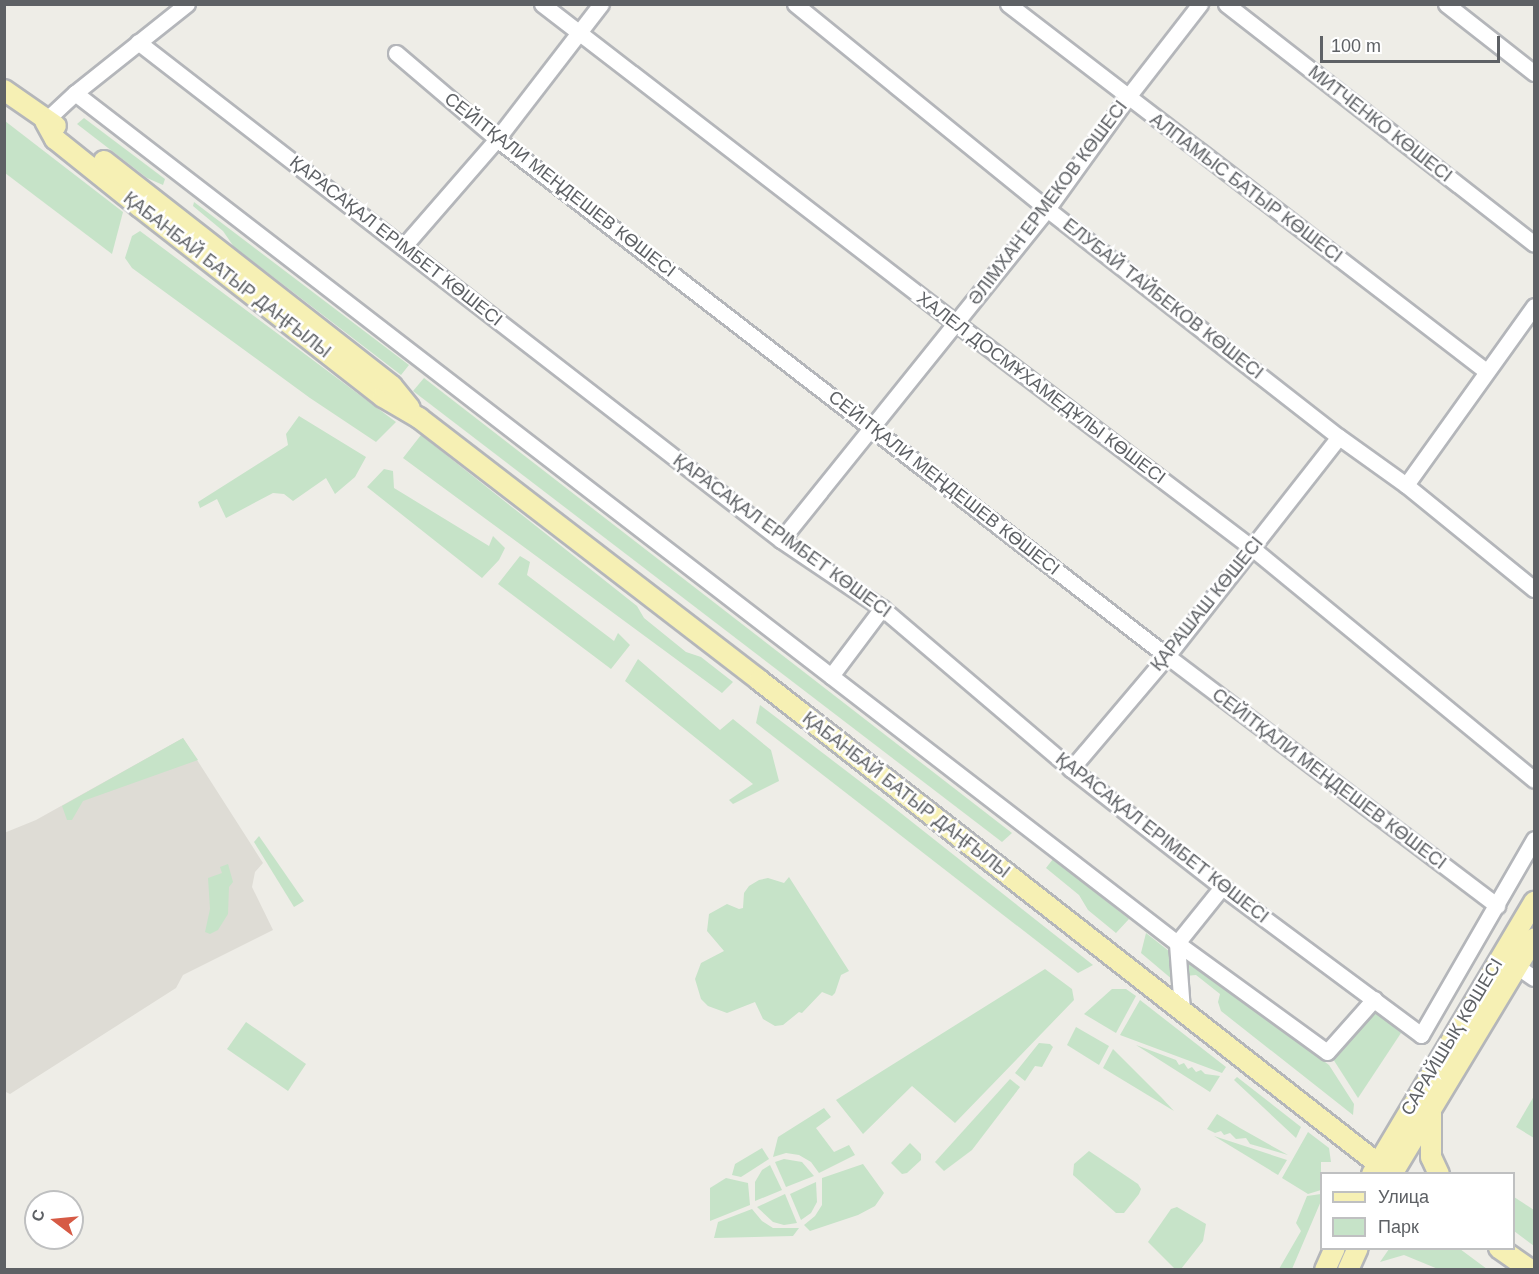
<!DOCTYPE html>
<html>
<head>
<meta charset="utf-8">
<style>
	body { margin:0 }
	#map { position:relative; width:1539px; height:1274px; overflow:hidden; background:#eeede7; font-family:Helvetica,sans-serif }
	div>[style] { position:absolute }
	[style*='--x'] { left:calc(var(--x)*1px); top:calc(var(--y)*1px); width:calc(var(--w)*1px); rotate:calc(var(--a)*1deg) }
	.education>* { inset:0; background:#dedcd5 }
	.green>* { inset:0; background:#c6e3c8 }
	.roads { filter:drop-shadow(2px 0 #b4b6ba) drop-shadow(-2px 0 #b4b6ba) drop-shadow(0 2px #b4b6ba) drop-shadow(0 -2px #b4b6ba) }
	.minor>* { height:15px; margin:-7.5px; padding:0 7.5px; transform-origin:7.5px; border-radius:7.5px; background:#fff }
	.major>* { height:20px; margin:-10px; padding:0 10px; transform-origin:10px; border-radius:10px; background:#f6f0b4 }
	span { translate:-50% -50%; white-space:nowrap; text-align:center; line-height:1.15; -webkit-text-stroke:5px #fff; paint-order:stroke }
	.street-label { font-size:18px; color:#5e6165 }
	.frame { position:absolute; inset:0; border:6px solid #5e6165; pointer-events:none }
	.legend { position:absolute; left:1320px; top:1172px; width:195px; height:78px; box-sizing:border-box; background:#fff; border:2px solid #bfc0c1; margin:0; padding:8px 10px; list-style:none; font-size:18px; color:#5e6165 }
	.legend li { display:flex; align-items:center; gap:12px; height:30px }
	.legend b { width:30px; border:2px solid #bfc0c1 }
	.north { position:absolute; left:24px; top:1190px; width:60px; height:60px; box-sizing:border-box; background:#fff; border:2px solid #bfc0c1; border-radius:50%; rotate:286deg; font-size:16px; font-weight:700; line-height:24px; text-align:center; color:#5e6165 }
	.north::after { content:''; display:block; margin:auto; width:21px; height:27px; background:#d65a45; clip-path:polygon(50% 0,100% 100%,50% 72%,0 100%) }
	.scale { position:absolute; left:1320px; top:36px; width:180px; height:27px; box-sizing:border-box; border:3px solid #5e6165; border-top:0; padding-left:8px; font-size:18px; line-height:21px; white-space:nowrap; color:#5e6165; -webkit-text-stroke:4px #fff; paint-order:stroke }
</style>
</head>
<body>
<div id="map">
	<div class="education">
		<div style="clip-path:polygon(183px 738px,263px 863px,255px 872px,252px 887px,273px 930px,183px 975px,176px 988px,10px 1094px,4px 1091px,4px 833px,36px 820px)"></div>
	</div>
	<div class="green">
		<div style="clip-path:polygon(84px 118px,165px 179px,163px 185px,147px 178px,77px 124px)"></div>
		<div style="clip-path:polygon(5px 121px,123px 212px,112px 254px,5px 173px)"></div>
		<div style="clip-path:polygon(194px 202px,409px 365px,401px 375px,234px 247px,223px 231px,193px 206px)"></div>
		<div style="clip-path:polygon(140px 231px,357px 393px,396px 422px,376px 442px,310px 398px,132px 268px,125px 258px,132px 236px)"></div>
		<div style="clip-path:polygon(424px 378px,1012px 833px,1002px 842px,413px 391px)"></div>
		<div style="clip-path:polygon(299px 416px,366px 457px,355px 477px,335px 494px,326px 478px,293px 501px,284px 494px,273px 493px,226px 518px,217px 499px,200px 508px,198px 502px,288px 445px,286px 434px)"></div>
		<div style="clip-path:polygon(421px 435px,637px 606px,644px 618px,686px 652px,701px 657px,733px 682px,722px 693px,403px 458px)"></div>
		<div style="clip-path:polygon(384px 469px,393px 471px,394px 488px,489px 546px,493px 536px,505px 548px,499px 560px,482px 578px,367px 487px)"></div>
		<div style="clip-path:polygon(520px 556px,530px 562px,527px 575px,614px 641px,618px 633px,630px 645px,611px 669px,498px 584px)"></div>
		<div style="clip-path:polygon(638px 659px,720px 730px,733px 719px,771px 750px,779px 781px,733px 804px,729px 800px,753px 784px,625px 681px)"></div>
		<div style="clip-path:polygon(760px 705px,883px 799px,1093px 965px,1078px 973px,756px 723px)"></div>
		<div style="clip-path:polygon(183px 738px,198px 760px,83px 801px,72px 820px,67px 820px,62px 806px)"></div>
		<div style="clip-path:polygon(259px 836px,304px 901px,294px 907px,254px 842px)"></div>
		<div style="clip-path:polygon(1053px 859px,1129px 919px,1116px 933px,1088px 910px,1079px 895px,1046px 868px)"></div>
		<div style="clip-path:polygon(228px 864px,233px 882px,229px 887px,228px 914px,218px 930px,210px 934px,205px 932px,210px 909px,208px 878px,222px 873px,220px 867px)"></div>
		<div style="clip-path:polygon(789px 877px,849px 971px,841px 975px,835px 993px,832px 996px,822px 992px,802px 1013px,799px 1012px,783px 1025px,775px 1026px,763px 1019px,755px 1002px,727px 1013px,708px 1006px,701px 999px,695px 979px,701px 963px,724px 951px,707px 931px,709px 914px,727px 904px,739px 909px,743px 908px,744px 893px,749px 886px,759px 880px,768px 878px,784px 883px)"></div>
		<div style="clip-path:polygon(1146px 933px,1174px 955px,1173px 980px,1141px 953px)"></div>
		<div style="clip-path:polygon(1187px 959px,1329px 1065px,1354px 1104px,1353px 1115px,1221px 1011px,1218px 1002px,1220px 994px,1196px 975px,1185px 976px)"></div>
		<div style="clip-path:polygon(1045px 969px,1072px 989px,1074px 1000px,955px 1123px,912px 1086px,863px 1134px,836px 1100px)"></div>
		<div style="clip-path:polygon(1112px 989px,1126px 989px,1136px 996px,1116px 1033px,1084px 1014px)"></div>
		<div style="clip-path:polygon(1140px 1000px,1226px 1067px,1222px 1073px,1120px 1035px)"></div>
		<div style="clip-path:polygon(1372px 1012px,1380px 1015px,1401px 1033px,1358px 1098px,1333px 1059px)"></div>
		<div style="clip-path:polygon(246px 1022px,306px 1064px,288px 1091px,227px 1049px)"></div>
		<div style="clip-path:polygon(1076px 1027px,1109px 1046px,1099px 1065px,1067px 1045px)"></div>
		<div style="clip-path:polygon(1039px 1043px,1050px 1044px,1053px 1047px,1042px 1067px,1035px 1066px,1025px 1081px,1015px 1073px)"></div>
		<div style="clip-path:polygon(1136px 1045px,1176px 1060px,1179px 1065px,1184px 1063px,1188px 1069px,1192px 1067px,1196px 1072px,1201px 1070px,1205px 1074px,1220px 1076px,1210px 1092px)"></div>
		<div style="clip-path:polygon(1113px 1049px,1161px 1097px,1174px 1111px,1103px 1068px)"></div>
		<div style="clip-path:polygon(1237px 1077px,1301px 1127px,1296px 1138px,1234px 1080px)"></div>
		<div style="clip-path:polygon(1010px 1079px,1020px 1087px,972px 1150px,944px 1171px,935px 1162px)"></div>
		<div style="clip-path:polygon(1534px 1096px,1534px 1138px,1516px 1127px)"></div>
		<div style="clip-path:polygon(824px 1108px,831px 1117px,816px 1128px,834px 1152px,849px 1145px,855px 1155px,819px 1173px,811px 1162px,799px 1155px,786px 1153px,773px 1157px,778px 1137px)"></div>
		<div style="clip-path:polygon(1217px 1114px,1240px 1128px,1288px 1155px,1250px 1144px,1246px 1138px,1236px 1139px,1230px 1133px,1224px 1135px,1221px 1131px,1215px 1133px,1207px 1129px)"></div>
		<div style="clip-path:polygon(1308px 1132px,1329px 1148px,1331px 1162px,1321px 1162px,1321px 1190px,1308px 1194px,1282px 1178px)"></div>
		<div style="clip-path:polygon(1214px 1136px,1287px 1160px,1278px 1175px)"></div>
		<div style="clip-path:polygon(910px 1143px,921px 1154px,921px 1160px,907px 1173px,902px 1174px,891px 1163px)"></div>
		<div style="clip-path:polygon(762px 1148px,769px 1159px,741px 1177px,732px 1175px,735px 1164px)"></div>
		<div style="clip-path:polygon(1089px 1151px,1138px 1184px,1141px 1189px,1139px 1194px,1124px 1213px,1116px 1213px,1073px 1175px,1074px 1164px)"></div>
		<div style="clip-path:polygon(784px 1159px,802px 1162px,814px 1176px,786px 1187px,775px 1162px)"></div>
		<div style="clip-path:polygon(863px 1164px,884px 1193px,875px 1206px,858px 1215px,810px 1231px,804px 1225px,815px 1216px,822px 1205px,822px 1178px)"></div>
		<div style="clip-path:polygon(770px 1165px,782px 1190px,755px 1201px,755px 1182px,762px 1170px)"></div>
		<div style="clip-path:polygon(726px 1178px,748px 1183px,750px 1205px,710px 1221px,710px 1188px)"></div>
		<div style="clip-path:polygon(816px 1182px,817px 1202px,811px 1213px,801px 1220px,790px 1194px)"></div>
		<div style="clip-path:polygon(785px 1194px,797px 1223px,784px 1225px,773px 1222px,757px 1207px)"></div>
		<div style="clip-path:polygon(1321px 1194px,1321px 1201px,1292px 1269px,1279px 1269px,1301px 1231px,1296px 1223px,1307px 1196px)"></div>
		<div style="clip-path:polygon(1514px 1197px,1534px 1210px,1534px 1246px,1514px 1231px)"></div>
		<div style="clip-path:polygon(1177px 1207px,1206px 1224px,1203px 1241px,1181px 1269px,1175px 1269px,1148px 1242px,1171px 1209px)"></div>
		<div style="clip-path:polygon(752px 1209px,762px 1221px,773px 1228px,799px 1228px,793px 1236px,714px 1238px,718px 1222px)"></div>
		<div style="clip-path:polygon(1389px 1249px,1460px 1249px,1487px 1269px,1438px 1269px,1404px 1255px,1380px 1262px)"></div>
	</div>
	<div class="roads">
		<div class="minor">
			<div style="--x:542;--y:4;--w:524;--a:37.64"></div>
			<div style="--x:957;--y:324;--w:370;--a:37.2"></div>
			<div style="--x:1252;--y:548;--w:365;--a:39.4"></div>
			<div style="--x:795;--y:4;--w:325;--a:39.1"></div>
			<div style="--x:1047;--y:209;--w:370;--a:38"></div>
			<div style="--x:1339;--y:437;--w:82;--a:35.6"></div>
			<div style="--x:1406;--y:485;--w:165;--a:39.1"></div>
			<div style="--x:1008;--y:4;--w:603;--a:37.52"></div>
			<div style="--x:1226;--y:4;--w:390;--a:37.9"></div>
			<div style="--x:1446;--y:4;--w:112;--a:38.1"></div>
			<div style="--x:138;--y:42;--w:813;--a:37.76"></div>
			<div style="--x:781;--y:540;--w:122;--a:34"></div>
			<div style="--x:882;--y:608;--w:248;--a:40.4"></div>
			<div style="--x:1071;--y:769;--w:192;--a:38"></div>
			<div style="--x:1222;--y:887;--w:248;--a:36.6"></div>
			<div style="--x:1421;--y:1035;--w:226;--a:-60"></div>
			<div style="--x:396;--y:53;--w:133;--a:40.4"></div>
			<div style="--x:497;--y:139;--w:846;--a:37.66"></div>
			<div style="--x:1167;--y:656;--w:414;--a:37.1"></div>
			<div style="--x:75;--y:93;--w:1392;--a:37.64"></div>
			<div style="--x:1177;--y:943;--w:185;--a:36"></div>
			<div style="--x:1327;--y:1052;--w:71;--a:-48.4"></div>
			<div style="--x:45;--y:121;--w:41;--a:-43"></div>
			<div style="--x:75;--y:93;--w:143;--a:-38.5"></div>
			<div style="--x:403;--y:247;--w:143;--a:-49"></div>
			<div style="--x:497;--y:139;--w:170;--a:-52.4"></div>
			<div style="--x:1406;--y:485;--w:220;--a:-54.4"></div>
			<div style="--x:781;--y:540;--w:425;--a:-51.2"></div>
			<div style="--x:1047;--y:209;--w:137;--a:-54.2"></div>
			<div style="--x:1127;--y:98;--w:119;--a:-52.2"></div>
			<div style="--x:831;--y:676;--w:85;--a:-53.1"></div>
			<div style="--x:1071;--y:769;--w:148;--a:-49.7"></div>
			<div style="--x:1167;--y:656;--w:278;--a:-51.9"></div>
			<div style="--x:1518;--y:967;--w:19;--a:35"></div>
			<div style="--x:1182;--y:1010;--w:67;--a:-94.3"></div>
			<div style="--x:1177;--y:943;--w:72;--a:-51.2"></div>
		</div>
		<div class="major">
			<div style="--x:4;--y:90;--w:63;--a:34.7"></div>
			<div style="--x:45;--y:121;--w:21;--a:61"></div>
			<div style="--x:55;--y:139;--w:109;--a:38.7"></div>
			<div style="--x:140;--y:207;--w:308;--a:38"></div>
			<div style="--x:383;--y:397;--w:42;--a:30.3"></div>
			<div style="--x:419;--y:418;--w:429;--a:37.6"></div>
			<div style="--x:759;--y:680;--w:802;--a:38.01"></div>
			<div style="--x:104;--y:161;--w:365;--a:38"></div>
			<div style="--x:392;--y:386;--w:28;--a:51"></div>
			<div style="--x:1431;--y:1112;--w:45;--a:90"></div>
			<div style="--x:1431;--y:1157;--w:19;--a:65"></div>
			<div style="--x:1372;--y:1174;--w:317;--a:-59.2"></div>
			<div style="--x:1392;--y:1174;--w:275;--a:-58.9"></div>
			<div style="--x:1499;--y:1248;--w:38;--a:35"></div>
			<div style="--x:1325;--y:1270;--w:24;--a:-66"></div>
			<div style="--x:1348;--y:1270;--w:24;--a:-66"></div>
		</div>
	</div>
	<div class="street-label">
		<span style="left:1380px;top:124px;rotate:38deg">МИТЧЕНКО КӨШЕСІ</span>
		<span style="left:560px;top:185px;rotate:38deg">СЕЙІТҚАЛИ МЕҢДЕШЕВ КӨШЕСІ</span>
		<span style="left:1246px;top:188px;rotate:37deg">АЛПАМЫС БАТЫР КӨШЕСІ</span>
		<span style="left:1048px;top:203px;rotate:-53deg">ӘЛІМХАН ЕРМЕКОВ КӨШЕСІ</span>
		<span style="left:396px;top:241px;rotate:38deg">ҚАРАСАҚАЛ ЕРІМБЕТ КӨШЕСІ</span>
		<span style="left:227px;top:275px;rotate:38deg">ҚАБАНБАЙ БАТЫР ДАҢҒЫЛЫ</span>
		<span style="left:1163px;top:299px;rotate:38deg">ЕЛУБАЙ ТАЙБЕКОВ КӨШЕСІ</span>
		<span style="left:1041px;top:388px;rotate:37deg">ХАЛЕЛ ДОСМҰХАМЕДҰЛЫ КӨШЕСІ</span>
		<span style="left:944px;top:483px;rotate:38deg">СЕЙІТҚАЛИ МЕҢДЕШЕВ КӨШЕСІ</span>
		<span style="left:782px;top:536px;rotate:36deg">ҚАРАСАҚАЛ ЕРІМБЕТ КӨШЕСІ</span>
		<span style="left:1207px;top:604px;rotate:-51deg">ҚАРАШАШ КӨШЕСІ</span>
		<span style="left:1329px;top:779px;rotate:37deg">СЕЙІТҚАЛИ МЕҢДЕШЕВ КӨШЕСІ</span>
		<span style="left:906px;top:795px;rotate:38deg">ҚАБАНБАЙ БАТЫР ДАҢҒЫЛЫ</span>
		<span style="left:1162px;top:838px;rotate:38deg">ҚАРАСАҚАЛ ЕРІМБЕТ КӨШЕСІ</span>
		<span style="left:1452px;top:1037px;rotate:-59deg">САРАЙШЫҚ КӨШЕСІ</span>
	</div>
	<div class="frame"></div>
	<ul class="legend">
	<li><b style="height:8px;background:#f6f0b4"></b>Улица</li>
	<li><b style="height:16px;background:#c6e3c8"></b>Парк</li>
	</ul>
	<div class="north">С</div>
	<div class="scale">100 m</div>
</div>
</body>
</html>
